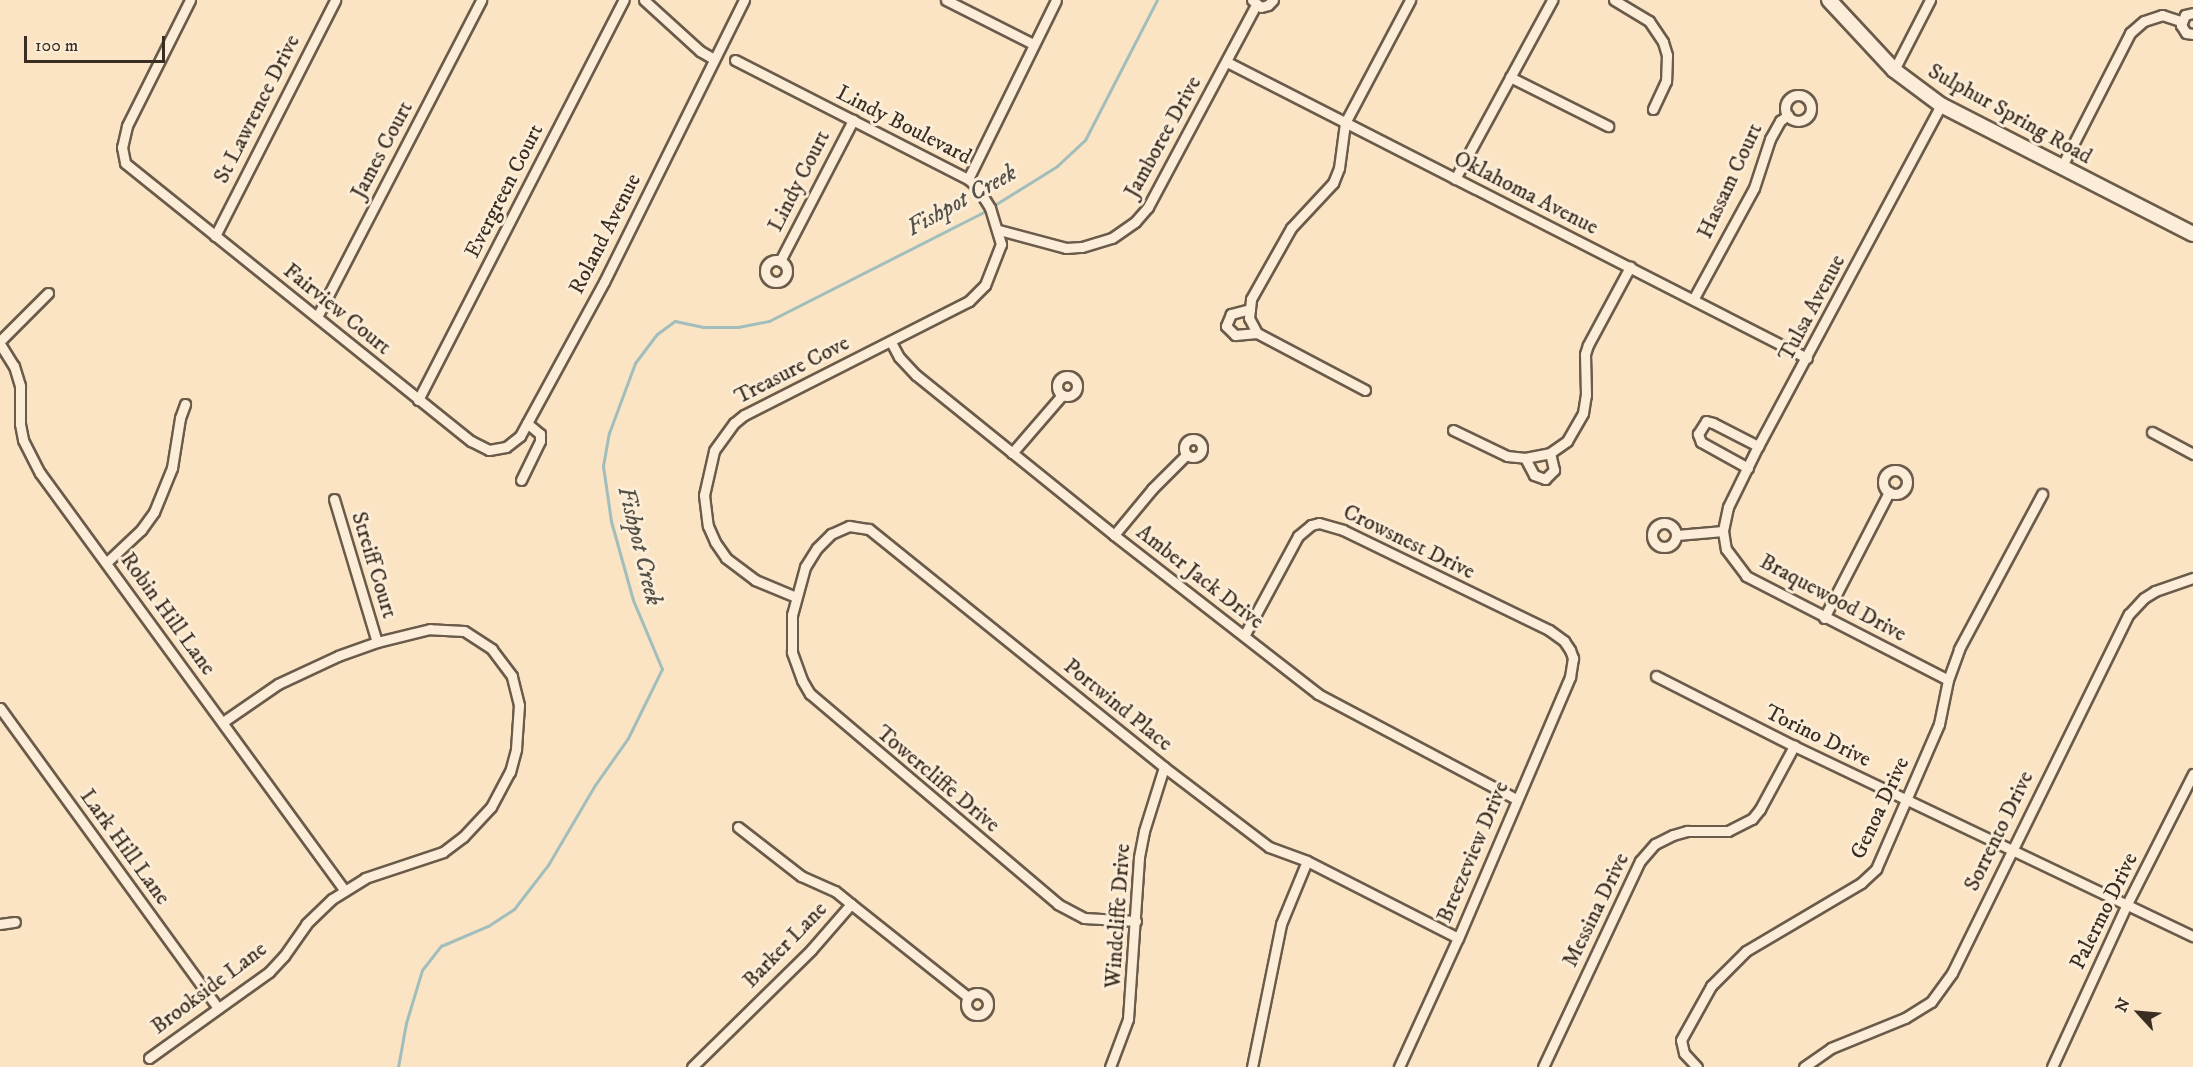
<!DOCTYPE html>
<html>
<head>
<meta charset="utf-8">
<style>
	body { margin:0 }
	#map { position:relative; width:2193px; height:1067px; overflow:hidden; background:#fae4c3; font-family:"IM FELL DW Pica",serif }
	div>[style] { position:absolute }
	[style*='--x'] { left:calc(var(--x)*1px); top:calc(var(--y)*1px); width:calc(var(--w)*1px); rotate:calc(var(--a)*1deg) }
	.stream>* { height:3px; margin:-1.5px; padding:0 1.5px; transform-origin:1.5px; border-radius:1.5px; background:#a1bdbc }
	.roads { filter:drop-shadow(2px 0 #6a5b4a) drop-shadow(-2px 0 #6a5b4a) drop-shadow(0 2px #6a5b4a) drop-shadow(0 -2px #6a5b4a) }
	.minor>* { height:9px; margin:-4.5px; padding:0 4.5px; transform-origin:4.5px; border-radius:4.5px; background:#fcedd8 }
	.minor>.ring { margin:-4.5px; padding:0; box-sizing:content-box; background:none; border:9px solid #fcedd8; border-radius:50% }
	.secondary>* { height:14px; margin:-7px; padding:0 7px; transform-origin:7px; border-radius:7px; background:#fcedd8 }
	span { translate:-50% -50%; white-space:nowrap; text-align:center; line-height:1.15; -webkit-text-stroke:6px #fcedd8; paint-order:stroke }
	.street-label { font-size:22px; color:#3a2d21 }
	.water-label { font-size:24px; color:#545148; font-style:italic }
	.north { position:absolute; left:2109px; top:983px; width:60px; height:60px; -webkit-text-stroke:4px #fcedd8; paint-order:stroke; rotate:296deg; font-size:16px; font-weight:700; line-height:24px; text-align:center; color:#3a2d21 }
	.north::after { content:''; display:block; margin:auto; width:21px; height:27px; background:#3a2d21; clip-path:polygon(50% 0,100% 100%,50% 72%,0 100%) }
	.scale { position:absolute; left:24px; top:36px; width:141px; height:27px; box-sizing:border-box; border:3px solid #3a2d21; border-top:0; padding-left:8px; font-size:18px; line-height:21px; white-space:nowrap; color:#3a2d21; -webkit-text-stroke:4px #fcedd8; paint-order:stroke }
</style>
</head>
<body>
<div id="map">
	<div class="stream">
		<div style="--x:398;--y:1067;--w:45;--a:-79.7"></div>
		<div style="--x:406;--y:1023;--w:55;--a:-73.2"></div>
		<div style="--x:422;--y:970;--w:31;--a:-52"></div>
		<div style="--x:441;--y:946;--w:51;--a:-23.1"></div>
		<div style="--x:488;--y:926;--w:31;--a:-33"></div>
		<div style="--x:514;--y:909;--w:56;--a:-52.3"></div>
		<div style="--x:548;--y:865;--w:93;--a:-59.6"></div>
		<div style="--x:595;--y:785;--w:57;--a:-54.9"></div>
		<div style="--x:628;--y:738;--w:77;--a:-63.8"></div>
		<div style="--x:662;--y:669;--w:75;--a:-112.8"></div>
		<div style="--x:633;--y:600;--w:82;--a:-105.6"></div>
		<div style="--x:611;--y:521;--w:56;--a:-98.3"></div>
		<div style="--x:603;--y:466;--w:34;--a:-80"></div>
		<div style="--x:609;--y:433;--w:75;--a:-69.6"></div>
		<div style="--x:635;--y:363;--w:36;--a:-53"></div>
		<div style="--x:657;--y:334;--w:22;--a:-36"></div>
		<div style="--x:675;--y:321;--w:30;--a:12"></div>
		<div style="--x:704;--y:327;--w:34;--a:0"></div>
		<div style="--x:738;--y:327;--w:32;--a:-11"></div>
		<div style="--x:769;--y:321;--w:237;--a:-26.9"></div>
		<div style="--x:980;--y:214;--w:91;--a:-31.9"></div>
		<div style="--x:1057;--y:166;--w:38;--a:-43"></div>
		<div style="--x:1085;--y:140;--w:157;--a:-62.8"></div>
	</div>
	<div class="roads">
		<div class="minor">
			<div style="--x:190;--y:0;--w:141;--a:116.6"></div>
			<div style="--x:127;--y:126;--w:22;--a:103"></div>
			<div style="--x:122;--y:147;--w:16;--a:79"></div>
			<div style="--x:125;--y:163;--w:444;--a:38.8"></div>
			<div style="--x:471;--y:441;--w:20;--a:27"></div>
			<div style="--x:489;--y:450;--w:17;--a:-10"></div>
			<div style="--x:506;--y:447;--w:18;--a:-38"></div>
			<div style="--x:520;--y:436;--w:175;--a:-61.4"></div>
			<div style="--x:604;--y:282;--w:315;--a:-63.6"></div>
			<div style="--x:644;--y:0;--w:76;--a:42.3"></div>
			<div style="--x:700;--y:51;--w:16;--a:30"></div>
			<div style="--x:946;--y:0;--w:97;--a:26.8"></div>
			<div style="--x:1252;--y:0;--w:11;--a:38"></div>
			<div style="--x:1261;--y:7;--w:7;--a:-16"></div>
			<div style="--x:1268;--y:5;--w:7;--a:-45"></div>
			<div style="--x:1614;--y:0;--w:41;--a:31"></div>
			<div style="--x:1649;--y:21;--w:25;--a:56"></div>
			<div style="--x:1663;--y:42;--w:14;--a:73"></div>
			<div style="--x:1667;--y:55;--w:26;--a:92"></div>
			<div style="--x:1666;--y:81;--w:31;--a:115"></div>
			<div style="--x:2193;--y:13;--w:8;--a:166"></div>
			<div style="--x:2185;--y:15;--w:11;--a:112"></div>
			<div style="--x:2181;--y:25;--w:9;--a:58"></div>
			<div style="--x:2186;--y:33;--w:7;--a:8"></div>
			<div style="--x:735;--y:60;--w:262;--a:27.1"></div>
			<div style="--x:968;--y:179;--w:12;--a:42"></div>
			<div style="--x:977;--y:187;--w:25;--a:58"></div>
			<div style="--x:990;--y:208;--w:38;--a:73"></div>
			<div style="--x:1001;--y:244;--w:44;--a:111.3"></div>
			<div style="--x:985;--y:285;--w:23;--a:135"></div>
			<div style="--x:969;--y:301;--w:252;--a:153.1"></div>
			<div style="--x:744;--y:415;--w:13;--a:141"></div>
			<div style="--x:734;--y:423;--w:34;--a:126"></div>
			<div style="--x:714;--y:451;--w:45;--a:102.8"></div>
			<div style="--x:704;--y:495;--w:31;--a:83"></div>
			<div style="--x:708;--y:526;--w:17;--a:66"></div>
			<div style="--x:715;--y:542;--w:19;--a:55"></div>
			<div style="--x:726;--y:558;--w:36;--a:37"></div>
			<div style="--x:755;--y:580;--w:44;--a:22.5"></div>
			<div style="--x:1227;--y:62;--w:651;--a:27.04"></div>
			<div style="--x:1894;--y:70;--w:79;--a:-62.8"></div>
			<div style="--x:1510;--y:77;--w:110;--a:26.6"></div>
			<div class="ring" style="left:1785px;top:95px;width:17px;height:17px"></div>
			<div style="--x:1941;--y:105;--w:387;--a:118.2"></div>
			<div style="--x:1758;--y:446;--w:68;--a:116.2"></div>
			<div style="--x:1728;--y:507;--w:25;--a:102"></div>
			<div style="--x:1723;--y:531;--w:18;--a:81"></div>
			<div style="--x:1726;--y:549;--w:34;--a:53"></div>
			<div style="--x:1746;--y:576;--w:227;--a:27.2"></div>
			<div style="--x:2061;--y:168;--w:152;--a:-62.9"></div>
			<div style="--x:2130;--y:33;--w:18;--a:-41"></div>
			<div style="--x:2144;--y:21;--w:19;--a:-18"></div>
			<div style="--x:2162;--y:15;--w:20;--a:18"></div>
			<div style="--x:968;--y:179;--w:199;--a:-63.8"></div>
			<div style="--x:1455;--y:179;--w:204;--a:-61.5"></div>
			<div style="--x:999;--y:230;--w:69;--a:15"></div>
			<div style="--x:1066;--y:248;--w:16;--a:-4"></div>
			<div style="--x:1082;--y:247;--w:31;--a:-17"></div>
			<div style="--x:1112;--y:238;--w:28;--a:-35"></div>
			<div style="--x:1135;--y:222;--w:20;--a:-49"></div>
			<div style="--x:1148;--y:207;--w:229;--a:-61.9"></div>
			<div style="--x:215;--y:236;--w:265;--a:-63"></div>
			<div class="ring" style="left:765px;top:260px;width:13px;height:13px"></div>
			<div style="--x:780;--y:261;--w:159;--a:-62.6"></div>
			<div style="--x:1694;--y:298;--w:125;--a:-61.4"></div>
			<div style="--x:1754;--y:188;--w:52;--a:-71.9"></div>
			<div style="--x:1770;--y:139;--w:21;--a:-61"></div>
			<div style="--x:1780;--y:121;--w:10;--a:-37"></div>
			<div style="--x:1250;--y:309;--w:20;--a:165"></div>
			<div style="--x:1231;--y:314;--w:13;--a:113"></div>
			<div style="--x:1226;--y:326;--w:13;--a:45"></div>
			<div style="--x:1235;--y:335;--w:22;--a:-5"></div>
			<div style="--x:317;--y:317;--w:357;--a:-62.6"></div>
			<div style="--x:0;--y:341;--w:68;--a:-45"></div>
			<div style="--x:891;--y:342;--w:17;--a:62"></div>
			<div style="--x:899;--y:357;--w:25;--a:47"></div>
			<div style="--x:916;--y:375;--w:255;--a:38.9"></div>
			<div style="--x:1114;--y:535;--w:259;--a:37.9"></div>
			<div style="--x:1318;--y:694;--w:224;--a:27.9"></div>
			<div style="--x:0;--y:344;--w:26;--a:58"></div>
			<div style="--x:14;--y:366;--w:21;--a:73"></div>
			<div style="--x:20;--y:386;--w:38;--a:90"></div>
			<div style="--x:20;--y:424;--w:16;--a:79"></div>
			<div style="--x:23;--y:440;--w:37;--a:63"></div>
			<div style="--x:40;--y:473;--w:517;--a:53.88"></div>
			<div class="ring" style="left:1057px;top:376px;width:11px;height:11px"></div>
			<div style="--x:1365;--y:390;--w:122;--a:-152.2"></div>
			<div style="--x:1257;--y:333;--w:17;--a:-118"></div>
			<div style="--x:1249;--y:318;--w:9;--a:-84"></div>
			<div style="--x:1250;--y:309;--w:10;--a:-84"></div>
			<div style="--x:1251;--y:299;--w:81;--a:-60.6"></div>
			<div style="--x:1291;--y:228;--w:62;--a:-47"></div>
			<div style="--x:1333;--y:183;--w:16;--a:-68"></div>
			<div style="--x:1339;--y:168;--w:45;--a:-82.4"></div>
			<div style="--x:1345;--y:123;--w:139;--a:-62.1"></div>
			<div style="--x:418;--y:400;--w:450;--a:-62.8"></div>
			<div style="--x:1453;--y:430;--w:60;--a:25.7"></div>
			<div style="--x:1507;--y:456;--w:18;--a:6"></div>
			<div style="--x:1525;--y:458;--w:25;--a:-11"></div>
			<div style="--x:1550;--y:453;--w:21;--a:-35"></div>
			<div style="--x:1567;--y:441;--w:32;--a:-60"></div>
			<div style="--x:1583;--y:413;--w:18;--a:-81"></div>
			<div style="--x:1586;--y:395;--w:41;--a:-91.4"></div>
			<div style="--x:1585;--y:354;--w:9;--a:-72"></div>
			<div style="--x:1588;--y:345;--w:89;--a:-61.7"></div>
			<div style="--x:2152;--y:432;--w:47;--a:28.2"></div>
			<div class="ring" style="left:1184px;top:439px;width:9px;height:9px"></div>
			<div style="--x:1012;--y:453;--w:77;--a:-49.2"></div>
			<div style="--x:1525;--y:458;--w:19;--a:62"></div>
			<div style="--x:1534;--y:475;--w:12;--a:20"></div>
			<div style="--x:1545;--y:479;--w:13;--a:-45"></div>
			<div style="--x:1554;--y:470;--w:17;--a:-103"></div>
			<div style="--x:1748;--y:468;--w:54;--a:-151"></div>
			<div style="--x:1701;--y:442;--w:9;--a:-111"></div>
			<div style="--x:1698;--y:434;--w:15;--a:-58"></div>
			<div style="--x:1706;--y:421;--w:7;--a:16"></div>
			<div style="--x:1713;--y:423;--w:51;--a:27.1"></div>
			<div class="ring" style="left:1883px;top:470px;width:15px;height:15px"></div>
			<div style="--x:521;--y:480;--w:43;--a:-64"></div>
			<div style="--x:540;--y:441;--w:7;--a:-90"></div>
			<div style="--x:540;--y:434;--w:17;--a:-140"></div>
			<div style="--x:334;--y:499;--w:149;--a:73.3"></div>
			<div class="ring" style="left:1652px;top:523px;width:15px;height:15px"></div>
			<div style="--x:1114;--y:535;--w:60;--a:-50.4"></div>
			<div style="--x:1152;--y:489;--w:48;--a:-45"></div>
			<div style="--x:1677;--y:535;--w:46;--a:-5"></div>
			<div style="--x:106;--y:563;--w:48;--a:-43.3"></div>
			<div style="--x:141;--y:530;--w:22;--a:-54"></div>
			<div style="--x:154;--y:512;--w:48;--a:-67.8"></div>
			<div style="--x:172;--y:468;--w:51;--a:-80.9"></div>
			<div style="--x:180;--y:418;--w:15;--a:-70"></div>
			<div style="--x:1824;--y:618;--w:142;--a:-62.7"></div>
			<div style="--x:1244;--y:636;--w:114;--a:-61.6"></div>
			<div style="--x:1298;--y:536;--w:17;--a:-40"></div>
			<div style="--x:1311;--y:525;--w:8;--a:-14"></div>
			<div style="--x:1319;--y:523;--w:25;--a:16"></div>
			<div style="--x:1343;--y:530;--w:229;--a:25.9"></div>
			<div style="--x:1549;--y:630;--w:19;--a:36"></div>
			<div style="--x:1564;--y:641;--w:11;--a:56"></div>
			<div style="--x:1570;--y:650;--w:9;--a:69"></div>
			<div style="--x:1573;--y:658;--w:19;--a:99"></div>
			<div style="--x:1570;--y:677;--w:284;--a:113.2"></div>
			<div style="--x:1458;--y:938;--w:142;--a:114.6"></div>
			<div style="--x:1656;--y:676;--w:155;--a:26.9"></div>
			<div style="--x:1794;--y:746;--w:442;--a:25.5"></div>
			<div style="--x:0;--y:708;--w:371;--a:54"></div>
			<div style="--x:738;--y:827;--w:80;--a:37.9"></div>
			<div style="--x:801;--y:876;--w:37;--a:24"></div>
			<div style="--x:835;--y:891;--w:21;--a:39"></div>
			<div style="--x:1136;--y:921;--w:52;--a:-176.7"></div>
			<div style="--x:1084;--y:918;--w:30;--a:-152"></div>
			<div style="--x:1058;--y:904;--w:325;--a:-139.7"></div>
			<div style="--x:810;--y:694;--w:16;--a:-120"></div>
			<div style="--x:802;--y:680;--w:30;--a:-110"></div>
			<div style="--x:792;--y:652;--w:37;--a:-90"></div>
			<div style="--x:792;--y:615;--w:50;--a:-74.8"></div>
			<div style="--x:805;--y:567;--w:22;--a:-58"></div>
			<div style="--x:817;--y:548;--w:20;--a:-45"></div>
			<div style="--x:831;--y:534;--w:20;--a:-24"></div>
			<div style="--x:849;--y:526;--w:20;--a:9"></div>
			<div style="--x:869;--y:529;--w:379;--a:38.9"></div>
			<div style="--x:1164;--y:767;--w:132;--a:37.3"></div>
			<div style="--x:1269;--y:847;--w:40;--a:20.2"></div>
			<div style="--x:1307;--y:861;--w:169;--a:27"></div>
			<div style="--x:0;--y:924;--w:15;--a:-8"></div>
			<div class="ring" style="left:966px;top:993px;width:13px;height:13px"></div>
			<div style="--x:149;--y:1058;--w:148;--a:-35.6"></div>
			<div style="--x:269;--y:972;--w:22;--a:-47"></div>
			<div style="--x:284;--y:956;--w:39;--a:-55"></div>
			<div style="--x:306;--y:924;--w:36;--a:-44"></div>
			<div style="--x:332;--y:899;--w:39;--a:-32"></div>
			<div style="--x:365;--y:878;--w:82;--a:-18.4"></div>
			<div style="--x:443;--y:852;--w:25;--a:-37"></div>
			<div style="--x:463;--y:837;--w:41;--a:-47"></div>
			<div style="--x:491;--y:807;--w:40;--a:-62"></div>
			<div style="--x:510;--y:772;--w:24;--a:-75"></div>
			<div style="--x:516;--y:749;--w:44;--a:-86.1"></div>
			<div style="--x:519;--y:705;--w:30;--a:-104"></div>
			<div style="--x:512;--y:676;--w:34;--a:-127"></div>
			<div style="--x:492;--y:649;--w:33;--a:-147"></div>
			<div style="--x:464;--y:631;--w:34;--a:-177"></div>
			<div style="--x:430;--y:629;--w:55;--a:166.2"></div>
			<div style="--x:377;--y:642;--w:41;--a:160.3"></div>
			<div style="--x:338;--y:656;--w:66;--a:155"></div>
			<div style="--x:278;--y:684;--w:67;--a:145.4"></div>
			<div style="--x:692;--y:1067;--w:167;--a:-44.5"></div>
			<div style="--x:811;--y:950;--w:61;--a:-49"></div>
			<div style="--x:851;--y:904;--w:149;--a:38.5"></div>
			<div style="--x:1110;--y:1067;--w:51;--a:-69.4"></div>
			<div style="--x:1128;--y:1019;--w:162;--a:-86.1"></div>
			<div style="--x:1139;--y:857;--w:26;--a:-79"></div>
			<div style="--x:1144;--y:831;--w:67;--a:-72.6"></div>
			<div style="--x:1252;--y:1067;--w:146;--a:-78.5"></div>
			<div style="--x:1281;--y:924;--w:68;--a:-67.6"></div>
			<div style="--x:1543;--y:1067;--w:228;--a:-64.8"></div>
			<div style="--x:1640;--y:861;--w:23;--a:-49"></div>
			<div style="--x:1655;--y:844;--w:20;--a:-27"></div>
			<div style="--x:1673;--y:835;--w:15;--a:-16"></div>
			<div style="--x:1687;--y:831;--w:41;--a:0"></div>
			<div style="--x:1728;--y:831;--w:27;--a:-27"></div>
			<div style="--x:1752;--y:819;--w:13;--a:-51"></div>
			<div style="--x:1760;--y:809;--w:72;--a:-61.6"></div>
			<div style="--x:1697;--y:1067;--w:19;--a:-133"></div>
			<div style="--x:1684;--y:1053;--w:13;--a:-103"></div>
			<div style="--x:1681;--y:1040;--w:62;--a:-60.9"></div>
			<div style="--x:1711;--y:986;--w:49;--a:-45"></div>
			<div style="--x:1746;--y:951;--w:134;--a:-30.6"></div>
			<div style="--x:1861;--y:883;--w:21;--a:-43"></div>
			<div style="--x:1876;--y:869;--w:158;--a:-66.5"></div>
			<div style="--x:1939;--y:724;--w:45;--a:-78.4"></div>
			<div style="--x:1948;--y:680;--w:33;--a:-70"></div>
			<div style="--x:1959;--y:649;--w:176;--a:-61.8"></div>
			<div style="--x:1804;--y:1067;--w:33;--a:-35"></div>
			<div style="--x:1831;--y:1048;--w:80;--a:-22.1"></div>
			<div style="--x:1905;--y:1018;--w:31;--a:-32"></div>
			<div style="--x:1931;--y:1002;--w:36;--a:-54"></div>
			<div style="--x:1952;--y:973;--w:400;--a:-63.8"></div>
			<div style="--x:2129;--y:614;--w:22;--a:-47"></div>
			<div style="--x:2144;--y:598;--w:13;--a:-32"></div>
			<div style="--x:2155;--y:591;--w:40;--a:-18.9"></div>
			<div style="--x:2052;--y:1067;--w:179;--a:-65.3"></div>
			<div style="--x:2127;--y:904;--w:146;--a:-63.1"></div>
		</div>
		<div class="secondary">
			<div style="--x:1829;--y:0;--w:96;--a:47.1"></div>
			<div style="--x:1894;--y:70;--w:59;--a:36.7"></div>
			<div style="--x:1941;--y:105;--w:283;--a:27.1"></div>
		</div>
	</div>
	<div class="street-label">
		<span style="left:257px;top:109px;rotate:-63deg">St Lawrence Drive</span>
		<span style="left:2010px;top:114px;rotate:29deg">Sulphur Spring Road</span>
		<span style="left:904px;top:125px;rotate:27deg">Lindy Boulevard</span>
		<span style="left:1163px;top:137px;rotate:-61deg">Jamboree Drive</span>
		<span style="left:382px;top:150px;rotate:-62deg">James Court</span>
		<span style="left:799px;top:181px;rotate:-63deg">Lindy Court</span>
		<span style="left:1730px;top:181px;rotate:-65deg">Hassam Court</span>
		<span style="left:504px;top:191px;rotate:-63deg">Evergreen Court</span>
		<span style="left:1526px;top:193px;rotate:27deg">Oklahoma Avenue</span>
		<span style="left:605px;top:234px;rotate:-63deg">Roland Avenue</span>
		<span style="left:1812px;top:308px;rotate:-62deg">Tulsa Avenue</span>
		<span style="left:337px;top:309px;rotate:39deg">Fairview Court</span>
		<span style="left:792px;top:370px;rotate:-27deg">Treasure Cove</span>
		<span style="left:1409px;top:542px;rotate:26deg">Crowsnest Drive</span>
		<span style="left:374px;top:565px;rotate:73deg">Streiff Court</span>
		<span style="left:1200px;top:577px;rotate:38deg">Amber Jack Drive</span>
		<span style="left:1833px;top:598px;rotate:28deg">Braquewood Drive</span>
		<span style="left:168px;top:614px;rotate:54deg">Robin Hill Lane</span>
		<span style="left:1118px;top:705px;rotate:39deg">Portwind Place</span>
		<span style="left:1818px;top:736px;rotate:26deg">Torino Drive</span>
		<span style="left:938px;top:779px;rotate:40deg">Towercliffe Drive</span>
		<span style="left:1880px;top:808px;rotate:-65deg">Genoa Drive</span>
		<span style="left:1999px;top:831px;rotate:-64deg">Sorrento Drive</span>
		<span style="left:125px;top:847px;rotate:54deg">Lark Hill Lane</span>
		<span style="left:1473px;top:852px;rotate:-67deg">Breezeview Drive</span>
		<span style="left:1596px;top:910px;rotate:-64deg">Messina Drive</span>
		<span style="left:2104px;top:911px;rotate:-64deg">Palermo Drive</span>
		<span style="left:1118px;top:916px;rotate:-86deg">Windcliffe Drive</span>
		<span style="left:785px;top:945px;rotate:-46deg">Barker Lane</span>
		<span style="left:209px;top:988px;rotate:-37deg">Brookside Lane</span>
	</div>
	<div class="water-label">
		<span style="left:962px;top:201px;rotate:-29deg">Fishpot Creek</span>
		<span style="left:639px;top:546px;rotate:76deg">Fishpot Creek</span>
	</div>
	<div class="north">N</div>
	<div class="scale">100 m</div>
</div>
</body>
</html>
